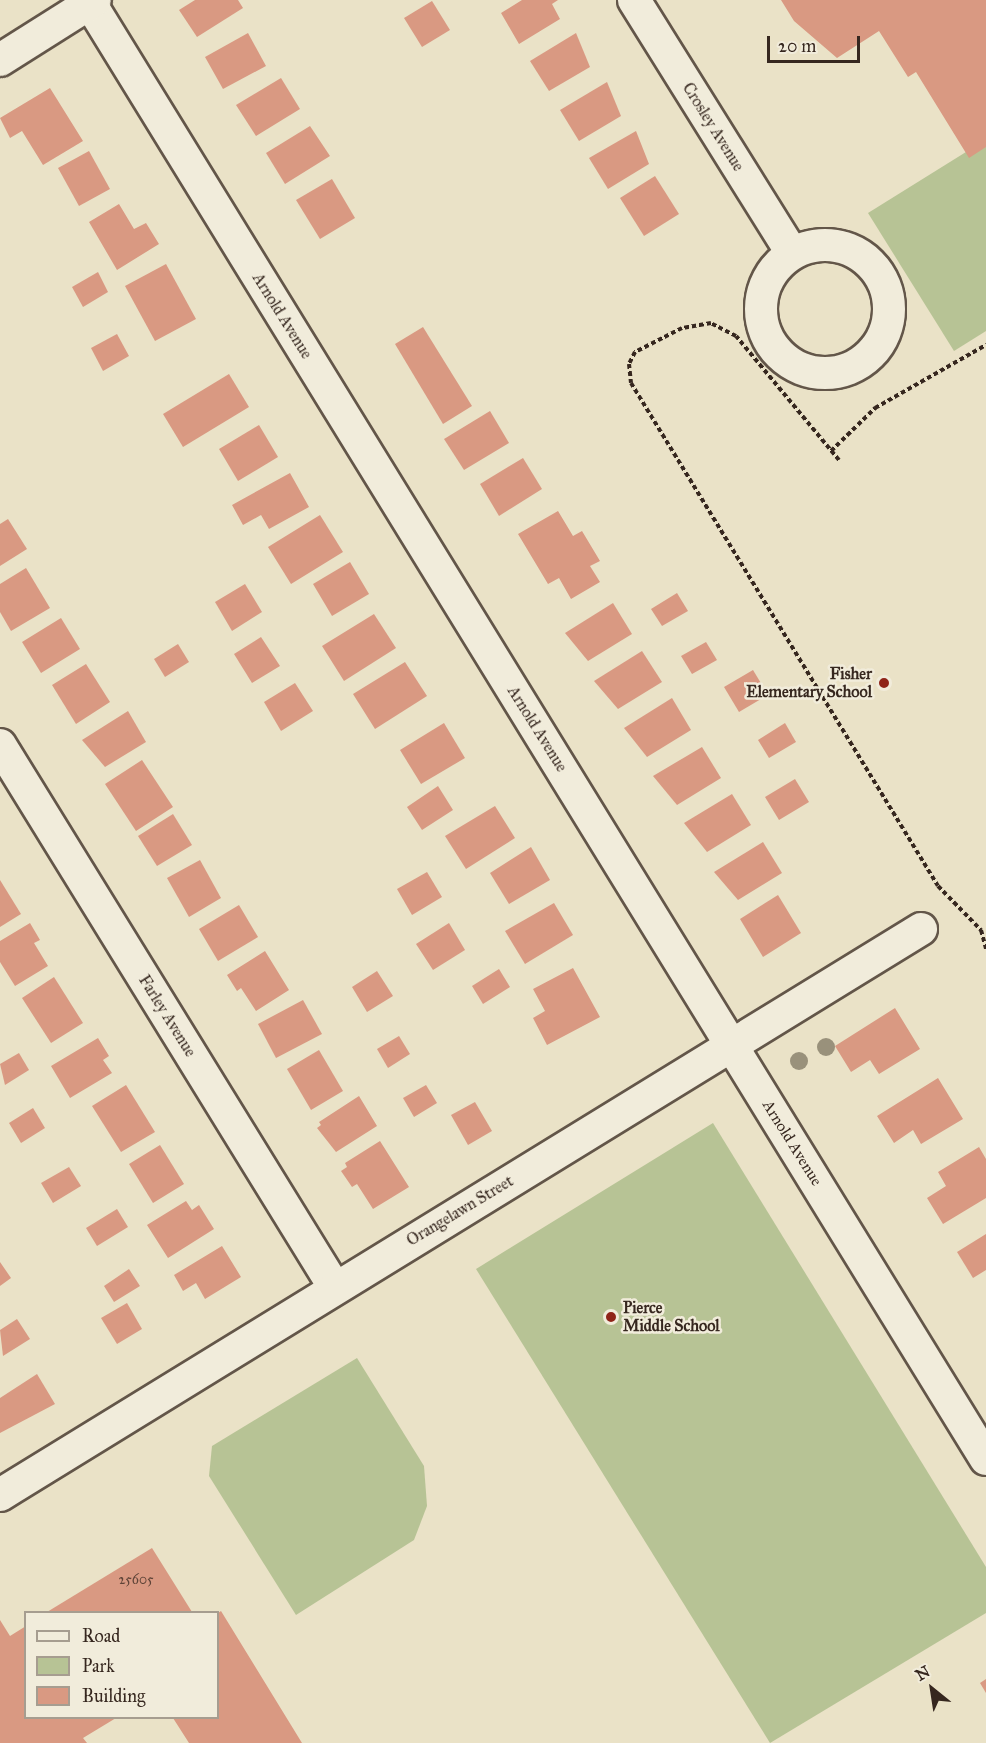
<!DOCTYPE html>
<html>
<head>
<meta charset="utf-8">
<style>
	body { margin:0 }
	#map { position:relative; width:986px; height:1743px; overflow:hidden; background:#eae2c7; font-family:"IM FELL Great Primer",serif }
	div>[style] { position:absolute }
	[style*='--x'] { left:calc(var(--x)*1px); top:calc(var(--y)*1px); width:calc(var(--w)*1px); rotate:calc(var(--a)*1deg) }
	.green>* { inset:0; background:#b7c395 }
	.building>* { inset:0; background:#d99982 }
	.path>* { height:4px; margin-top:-2px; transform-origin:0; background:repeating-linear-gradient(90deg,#36271f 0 4.5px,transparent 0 7.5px) }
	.roads { filter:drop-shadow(2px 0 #635649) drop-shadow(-2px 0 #635649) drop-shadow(0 2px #635649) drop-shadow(0 -2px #635649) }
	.minor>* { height:32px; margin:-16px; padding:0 16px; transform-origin:16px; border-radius:16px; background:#f1ecdb }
	.minor>.ring { margin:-16px; padding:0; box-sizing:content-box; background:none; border:32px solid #f1ecdb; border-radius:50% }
	.trees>* { width:18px; height:18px; margin:-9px; border-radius:50%; background:#99917b }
	.dots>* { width:16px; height:16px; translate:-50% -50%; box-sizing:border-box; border:3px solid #f1ecdb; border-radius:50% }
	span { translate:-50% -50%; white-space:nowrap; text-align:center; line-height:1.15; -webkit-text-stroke:5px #f1ecdb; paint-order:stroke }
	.number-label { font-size:14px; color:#5f4438 }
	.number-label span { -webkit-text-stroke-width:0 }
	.street-label { font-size:16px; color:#36271f }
	.poi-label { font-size:16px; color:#36271f; font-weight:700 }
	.right { translate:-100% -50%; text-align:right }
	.left { translate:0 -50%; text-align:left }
	.legend { position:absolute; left:24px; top:1611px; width:195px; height:108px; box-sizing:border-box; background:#f1ecdb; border:2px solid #a69d90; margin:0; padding:8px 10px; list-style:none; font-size:18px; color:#36271f }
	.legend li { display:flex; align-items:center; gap:12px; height:30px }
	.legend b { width:30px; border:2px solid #a69d90 }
	.north { position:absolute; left:902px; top:1659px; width:60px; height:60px; -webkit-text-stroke:4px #f1ecdb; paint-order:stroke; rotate:330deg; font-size:16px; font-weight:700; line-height:24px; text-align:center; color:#36271f }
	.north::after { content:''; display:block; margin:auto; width:21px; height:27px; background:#36271f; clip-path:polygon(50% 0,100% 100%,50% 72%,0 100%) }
	.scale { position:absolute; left:767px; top:36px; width:93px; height:27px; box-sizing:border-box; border:3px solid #36271f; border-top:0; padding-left:8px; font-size:18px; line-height:21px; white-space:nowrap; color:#36271f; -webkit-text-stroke:4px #f1ecdb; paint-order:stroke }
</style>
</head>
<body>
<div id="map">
	<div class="green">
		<div style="clip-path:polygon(986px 145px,986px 331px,954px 351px,868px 213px,966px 152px)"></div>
		<div style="clip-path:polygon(713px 1123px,986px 1567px,986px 1613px,770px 1743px,476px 1269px)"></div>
		<div style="clip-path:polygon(357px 1358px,424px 1466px,427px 1506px,414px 1540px,296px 1615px,209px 1476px,212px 1446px)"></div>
	</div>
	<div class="building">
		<div style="clip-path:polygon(195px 0,238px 0,243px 8px,197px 37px,179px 10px)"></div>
		<div style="clip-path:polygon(522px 0,558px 0,552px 4px,560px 19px,519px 44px,501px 13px)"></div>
		<div style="clip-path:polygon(781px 0,986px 0,986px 147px,969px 158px,916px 72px,908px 77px,879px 31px,837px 58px,794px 21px)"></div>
		<div style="clip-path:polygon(432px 1px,450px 30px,422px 47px,404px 18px)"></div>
		<div style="clip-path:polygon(248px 33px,266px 66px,223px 89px,205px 57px)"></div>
		<div style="clip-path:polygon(576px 33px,590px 67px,549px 91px,530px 61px)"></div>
		<div style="clip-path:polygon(281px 78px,300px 109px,256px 136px,236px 105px)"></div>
		<div style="clip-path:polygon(607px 82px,621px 116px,579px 141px,560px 110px)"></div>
		<div style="clip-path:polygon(50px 88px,83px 141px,43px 165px,22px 131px,10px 138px,0 118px)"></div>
		<div style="clip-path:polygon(310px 126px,330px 156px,285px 184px,266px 153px)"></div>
		<div style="clip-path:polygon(636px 131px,649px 164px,608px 189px,589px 158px)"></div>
		<div style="clip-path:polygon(89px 151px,110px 189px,79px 206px,58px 168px)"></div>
		<div style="clip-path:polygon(655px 176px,679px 214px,644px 236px,620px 198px)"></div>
		<div style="clip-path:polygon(332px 179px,355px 218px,320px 239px,296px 200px)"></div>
		<div style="clip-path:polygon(119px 204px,134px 229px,146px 223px,159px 244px,117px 270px,89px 222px)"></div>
		<div style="clip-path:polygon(166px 264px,196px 319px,155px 341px,125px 286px)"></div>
		<div style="clip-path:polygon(98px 272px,108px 292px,83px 307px,72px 287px)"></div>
		<div style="clip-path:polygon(423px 327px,472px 406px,443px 424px,395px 344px)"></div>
		<div style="clip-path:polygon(117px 334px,129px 356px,103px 371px,91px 348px)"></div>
		<div style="clip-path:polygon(229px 374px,249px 407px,183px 447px,163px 414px)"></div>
		<div style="clip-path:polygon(490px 411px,509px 443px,464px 470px,444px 439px)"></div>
		<div style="clip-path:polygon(259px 425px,278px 457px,238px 481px,219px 449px)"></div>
		<div style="clip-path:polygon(523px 458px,542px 489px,499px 516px,480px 484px)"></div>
		<div style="clip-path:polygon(290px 473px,309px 507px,269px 529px,261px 515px,243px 525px,232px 505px)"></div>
		<div style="clip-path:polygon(558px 511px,573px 536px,582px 531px,600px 561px,590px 566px,600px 582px,571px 599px,559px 578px,548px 584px,518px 534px)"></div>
		<div style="clip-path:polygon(320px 515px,343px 552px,291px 584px,268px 547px)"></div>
		<div style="clip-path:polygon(8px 519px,27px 549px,0 566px,0 524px)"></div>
		<div style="clip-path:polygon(350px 562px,369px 594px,332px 616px,313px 584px)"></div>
		<div style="clip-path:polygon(26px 568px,50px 608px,11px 631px,0 612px,0 584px)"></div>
		<div style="clip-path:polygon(245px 584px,262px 612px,232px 631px,215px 602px)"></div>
		<div style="clip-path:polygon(677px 593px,688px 611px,662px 626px,651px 609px)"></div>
		<div style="clip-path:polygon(613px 603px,632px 634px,588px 661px,565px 633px)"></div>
		<div style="clip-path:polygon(374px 614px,396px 648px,344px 681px,322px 646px)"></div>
		<div style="clip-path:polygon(61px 618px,80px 649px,41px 673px,22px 642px)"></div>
		<div style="clip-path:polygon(261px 637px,280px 666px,252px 683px,234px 654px)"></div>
		<div style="clip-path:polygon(706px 642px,717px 660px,692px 674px,681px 656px)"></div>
		<div style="clip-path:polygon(178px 644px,189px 662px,165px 677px,154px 659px)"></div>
		<div style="clip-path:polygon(642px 651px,662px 682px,618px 709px,594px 681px)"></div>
		<div style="clip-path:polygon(405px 662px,427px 696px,375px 729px,353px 694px)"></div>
		<div style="clip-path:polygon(86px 664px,110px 702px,76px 724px,52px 685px)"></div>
		<div style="clip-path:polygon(753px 670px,768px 695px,739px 712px,724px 687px)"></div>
		<div style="clip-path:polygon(295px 683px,313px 711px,281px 731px,264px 702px)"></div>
		<div style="clip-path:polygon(672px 698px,691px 730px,647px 757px,624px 728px)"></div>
		<div style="clip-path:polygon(128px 711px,146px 742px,105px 767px,82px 740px)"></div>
		<div style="clip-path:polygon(444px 723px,465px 758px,421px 784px,400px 750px)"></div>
		<div style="clip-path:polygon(785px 723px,796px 742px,769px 758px,758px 740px)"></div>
		<div style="clip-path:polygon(702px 747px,721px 778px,677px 805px,653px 776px)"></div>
		<div style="clip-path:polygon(142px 760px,173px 807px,136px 831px,105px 784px)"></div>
		<div style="clip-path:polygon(795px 779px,809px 802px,779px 820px,765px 797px)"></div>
		<div style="clip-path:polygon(438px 786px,453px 810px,422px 830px,407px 807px)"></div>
		<div style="clip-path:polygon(732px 794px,751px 825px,707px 852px,684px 823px)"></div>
		<div style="clip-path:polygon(495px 806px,515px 838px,466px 869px,445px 836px)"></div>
		<div style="clip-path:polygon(173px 814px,192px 845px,157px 866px,138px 836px)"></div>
		<div style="clip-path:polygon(763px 842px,782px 873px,738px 900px,714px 872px)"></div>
		<div style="clip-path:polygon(531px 847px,550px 880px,509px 904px,490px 873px)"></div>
		<div style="clip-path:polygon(200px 860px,221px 898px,189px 917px,167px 878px)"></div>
		<div style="clip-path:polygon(427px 872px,442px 897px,412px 915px,397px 889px)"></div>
		<div style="clip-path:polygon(0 880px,21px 914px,0 927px)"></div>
		<div style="clip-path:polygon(778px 895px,801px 933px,763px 957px,740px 919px)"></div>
		<div style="clip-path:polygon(554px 903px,573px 935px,525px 964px,505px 931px)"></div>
		<div style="clip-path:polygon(239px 905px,258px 937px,218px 961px,199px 929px)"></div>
		<div style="clip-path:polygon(30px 923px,40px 940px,34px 943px,48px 966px,15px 986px,0 962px,0 941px)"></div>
		<div style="clip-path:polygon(449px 923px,465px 950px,433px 970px,416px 944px)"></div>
		<div style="clip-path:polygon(265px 951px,289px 990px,256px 1011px,241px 988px,237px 991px,227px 975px)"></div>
		<div style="clip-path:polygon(573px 968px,600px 1017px,547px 1045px,533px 1018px,545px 1011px,533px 989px)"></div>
		<div style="clip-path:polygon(499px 969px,510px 987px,483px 1004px,472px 986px)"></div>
		<div style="clip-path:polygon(377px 971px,393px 996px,367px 1012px,352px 987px)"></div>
		<div style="clip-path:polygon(54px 977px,83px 1023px,51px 1043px,22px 998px)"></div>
		<div style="clip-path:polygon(303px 1000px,322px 1034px,276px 1058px,258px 1024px)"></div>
		<div style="clip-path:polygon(895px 1008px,920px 1049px,879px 1074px,870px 1060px,851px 1072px,835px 1046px)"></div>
		<div style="clip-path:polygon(399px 1036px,410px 1054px,388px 1068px,377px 1049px)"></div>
		<div style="clip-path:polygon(98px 1038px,109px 1056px,103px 1060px,112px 1073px,70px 1098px,51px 1066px)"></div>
		<div style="clip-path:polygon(319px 1050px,343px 1091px,311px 1110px,287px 1069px)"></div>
		<div style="clip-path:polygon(19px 1053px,29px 1070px,5px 1085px,0 1064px)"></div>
		<div style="clip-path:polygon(938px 1078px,963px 1119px,921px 1144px,913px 1130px,894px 1143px,877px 1116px)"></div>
		<div style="clip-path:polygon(126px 1085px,155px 1132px,121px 1152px,92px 1106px)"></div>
		<div style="clip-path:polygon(426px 1085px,437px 1103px,414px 1117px,403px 1098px)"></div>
		<div style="clip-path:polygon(359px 1096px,377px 1126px,336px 1152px,317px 1128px,321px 1125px,319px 1122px)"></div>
		<div style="clip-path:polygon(475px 1102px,492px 1131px,468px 1145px,451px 1115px)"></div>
		<div style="clip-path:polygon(33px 1108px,45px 1128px,21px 1143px,9px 1123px)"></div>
		<div style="clip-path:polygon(380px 1141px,409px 1187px,373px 1209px,357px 1184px,352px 1187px,341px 1171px,347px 1167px,345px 1163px)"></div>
		<div style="clip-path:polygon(160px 1145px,184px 1184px,153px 1203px,129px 1164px)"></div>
		<div style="clip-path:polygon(979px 1147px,986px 1159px,986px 1198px,943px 1224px,927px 1198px,946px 1186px,938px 1172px)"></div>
		<div style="clip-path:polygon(69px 1167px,81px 1186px,53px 1203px,41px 1183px)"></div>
		<div style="clip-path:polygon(186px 1201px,192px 1210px,199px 1205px,214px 1229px,168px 1258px,147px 1225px)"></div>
		<div style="clip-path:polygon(117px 1209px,128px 1227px,97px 1246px,86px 1228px)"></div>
		<div style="clip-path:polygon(986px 1234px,986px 1270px,973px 1278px,957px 1252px)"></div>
		<div style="clip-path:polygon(222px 1246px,241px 1277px,205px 1299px,196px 1283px,183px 1291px,174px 1275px)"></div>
		<div style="clip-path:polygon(0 1262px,11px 1278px,0 1286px)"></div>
		<div style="clip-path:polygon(129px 1269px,140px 1286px,114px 1302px,104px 1286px)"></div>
		<div style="clip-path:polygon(127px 1303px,142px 1329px,117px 1344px,101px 1318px)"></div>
		<div style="clip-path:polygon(17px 1319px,30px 1339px,3px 1356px,0 1330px)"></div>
		<div style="clip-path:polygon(37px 1374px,55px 1404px,0 1433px,0 1398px)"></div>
		<div style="clip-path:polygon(152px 1548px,192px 1612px,47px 1612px)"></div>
		<div style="clip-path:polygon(221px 1611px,302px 1743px,189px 1743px,173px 1718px,218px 1718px,218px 1613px)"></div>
		<div style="clip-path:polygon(0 1620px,10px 1636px,26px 1626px,26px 1718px,116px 1718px,83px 1738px,87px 1743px,0 1743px)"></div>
		<div style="clip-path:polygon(986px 1679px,986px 1693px,980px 1683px)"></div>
	</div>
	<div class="path">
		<div style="--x:831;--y:451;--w:62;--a:-44.3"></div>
		<div style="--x:875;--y:408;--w:128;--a:-29.6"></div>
		<div style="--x:839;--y:460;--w:161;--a:-129.7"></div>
		<div style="--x:736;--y:336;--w:28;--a:-153"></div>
		<div style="--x:711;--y:323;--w:29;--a:170"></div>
		<div style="--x:682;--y:328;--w:53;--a:152.9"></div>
		<div style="--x:635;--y:352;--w:13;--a:117"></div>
		<div style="--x:629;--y:364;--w:19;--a:84"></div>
		<div style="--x:631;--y:383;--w:589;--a:58.6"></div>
		<div style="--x:938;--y:886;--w:62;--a:45.7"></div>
		<div style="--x:981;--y:930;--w:20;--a:75"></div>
	</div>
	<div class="roads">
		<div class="minor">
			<div style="--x:88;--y:0;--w:1713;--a:58.39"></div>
			<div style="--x:634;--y:0;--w:298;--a:58"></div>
			<div style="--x:0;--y:60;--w:112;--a:-32.3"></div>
			<div class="ring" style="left:761px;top:245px;width:96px;height:96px"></div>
			<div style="--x:0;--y:745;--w:638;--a:58.33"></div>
			<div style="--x:0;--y:1495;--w:1081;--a:-31.57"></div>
		</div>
	</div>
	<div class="trees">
		<div style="left:826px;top:1047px"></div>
		<div style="left:799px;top:1061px"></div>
	</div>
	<div class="dots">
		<div style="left:884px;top:683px;background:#8f2418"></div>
		<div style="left:611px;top:1317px;background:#8f2418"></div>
	</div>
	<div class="number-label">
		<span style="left:136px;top:1580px">25605</span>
	</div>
	<div class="street-label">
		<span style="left:713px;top:127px;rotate:58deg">Crosley Avenue</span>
		<span style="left:282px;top:316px;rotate:58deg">Arnold Avenue</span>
		<span style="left:537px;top:729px;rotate:58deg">Arnold Avenue</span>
		<span style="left:167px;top:1016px;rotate:58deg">Farley Avenue</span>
		<span style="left:792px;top:1143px;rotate:58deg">Arnold Avenue</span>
		<span style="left:460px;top:1211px;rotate:-31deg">Orangelawn Street</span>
	</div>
	<div class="poi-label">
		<span class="right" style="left:872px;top:683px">Fisher<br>Elementary School</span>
		<span class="left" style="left:623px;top:1317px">Pierce<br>Middle School</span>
	</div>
	<ul class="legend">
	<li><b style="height:8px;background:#f1ecdb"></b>Road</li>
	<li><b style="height:16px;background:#b7c395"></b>Park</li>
	<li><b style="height:16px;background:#d99982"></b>Building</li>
	</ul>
	<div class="north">N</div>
	<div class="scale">20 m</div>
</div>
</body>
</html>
